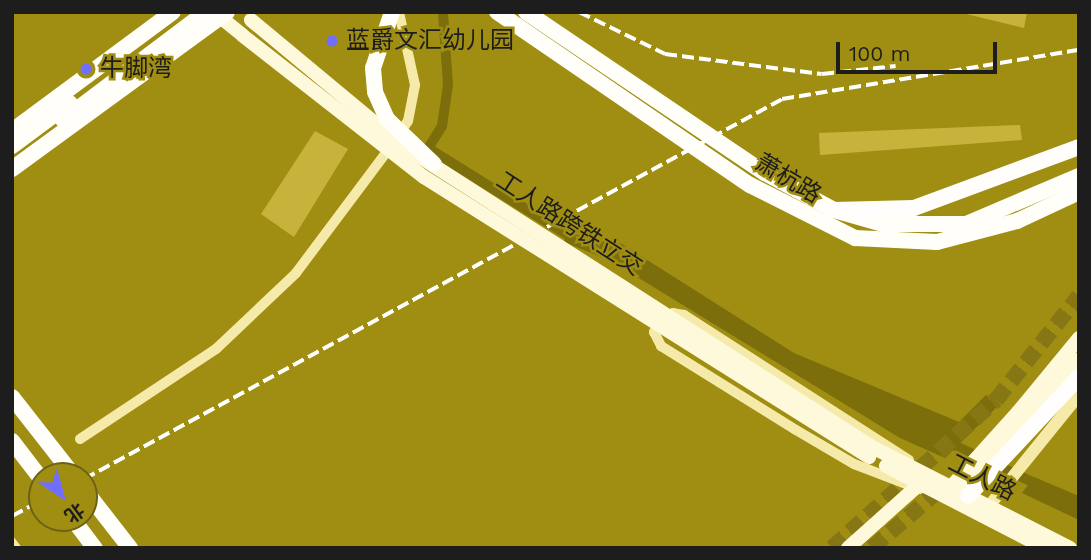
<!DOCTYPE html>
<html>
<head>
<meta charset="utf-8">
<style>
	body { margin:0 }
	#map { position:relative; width:1091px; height:560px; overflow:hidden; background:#a08e12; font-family:"Work Sans","Noto Sans SC",sans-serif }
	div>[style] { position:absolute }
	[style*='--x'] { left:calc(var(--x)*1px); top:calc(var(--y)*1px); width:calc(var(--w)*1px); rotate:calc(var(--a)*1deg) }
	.water>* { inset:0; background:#7c6e0b }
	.canal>* { height:10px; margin:-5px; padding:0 5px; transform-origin:5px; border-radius:5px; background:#7c6e0b }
	.building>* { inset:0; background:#c7b33b }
	.trunk-tunnel>* { height:16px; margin-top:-8px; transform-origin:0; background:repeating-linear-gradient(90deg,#867714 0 16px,transparent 0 24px) }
	.service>* { height:5px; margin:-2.5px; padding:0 2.5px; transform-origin:2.5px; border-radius:2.5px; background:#f5eaaa }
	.minor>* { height:10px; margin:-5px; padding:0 5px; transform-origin:5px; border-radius:5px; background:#f5eaaa }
	.tertiary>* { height:12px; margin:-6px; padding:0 6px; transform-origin:6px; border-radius:6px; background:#f5eaaa }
	.secondary>* { height:14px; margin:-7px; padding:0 7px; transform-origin:7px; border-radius:7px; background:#fdf9da }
	.primary>* { height:16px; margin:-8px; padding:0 8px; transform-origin:8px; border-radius:8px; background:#fffef8 }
	.trunk>* { height:16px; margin:-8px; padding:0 8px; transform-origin:8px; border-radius:8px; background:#fffefc }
	.rail>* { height:3.5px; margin-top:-1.75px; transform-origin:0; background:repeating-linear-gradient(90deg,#fff 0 12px,transparent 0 17px) }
	.secondary-bridge>* { height:14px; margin:-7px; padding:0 7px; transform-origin:7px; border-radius:7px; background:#fdf9da }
	.primary-bridge>* { height:16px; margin:-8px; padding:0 8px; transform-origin:8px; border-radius:8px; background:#fffef8 }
	.dots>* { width:19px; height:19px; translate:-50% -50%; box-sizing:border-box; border:4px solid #a08e12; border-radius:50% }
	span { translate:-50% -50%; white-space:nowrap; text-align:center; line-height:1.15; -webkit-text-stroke:5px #a08e12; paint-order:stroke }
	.poi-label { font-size:24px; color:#1d1d1d }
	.left { translate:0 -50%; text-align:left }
	.street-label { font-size:24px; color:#1d1d1d }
	.frame { position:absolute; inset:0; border:14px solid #1d1d1d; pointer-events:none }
	.north { position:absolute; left:28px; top:462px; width:70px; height:70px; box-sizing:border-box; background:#a08e12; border:2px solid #6c6116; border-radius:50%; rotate:144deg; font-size:19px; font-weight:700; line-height:28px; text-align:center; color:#1d1d1d }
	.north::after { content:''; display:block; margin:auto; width:24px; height:32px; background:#716eff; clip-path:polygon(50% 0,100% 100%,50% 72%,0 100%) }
	.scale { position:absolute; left:836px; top:42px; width:161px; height:32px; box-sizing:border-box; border:4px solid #1d1d1d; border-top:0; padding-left:9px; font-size:21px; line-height:24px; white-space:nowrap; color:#1d1d1d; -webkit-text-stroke:5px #a08e12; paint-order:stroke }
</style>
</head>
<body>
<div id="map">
	<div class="water">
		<div style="clip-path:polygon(567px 233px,622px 244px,794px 353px,959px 422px,986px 395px,1000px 404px,945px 458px,900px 438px,611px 261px,564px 242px)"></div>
		<div style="clip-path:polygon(1034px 477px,1079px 496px,1079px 520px,1022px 493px)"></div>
	</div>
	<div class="canal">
		<div style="--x:443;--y:12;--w:73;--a:86.1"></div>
		<div style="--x:448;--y:85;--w:41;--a:98.3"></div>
		<div style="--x:442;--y:126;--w:26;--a:122"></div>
		<div style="--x:428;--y:148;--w:178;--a:31.9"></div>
		<div style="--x:945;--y:441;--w:106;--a:25.1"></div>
	</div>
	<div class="building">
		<div style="clip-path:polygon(958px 12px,1027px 12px,1024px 28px)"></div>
		<div style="clip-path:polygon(1020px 125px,1022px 140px,820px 155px,819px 133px)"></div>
		<div style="clip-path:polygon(315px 131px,348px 149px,294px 237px,261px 214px)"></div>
	</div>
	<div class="trunk-tunnel">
		<div style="--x:832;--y:548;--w:221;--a:-42.1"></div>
		<div style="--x:996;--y:400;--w:133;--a:-51.4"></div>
		<div style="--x:872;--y:548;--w:99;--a:-40.9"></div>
	</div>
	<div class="service">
		<div style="--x:12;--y:539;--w:11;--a:52"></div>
	</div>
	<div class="minor">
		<div style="--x:80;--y:439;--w:163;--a:-33.5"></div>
		<div style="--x:216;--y:349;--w:110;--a:-43.5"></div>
		<div style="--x:296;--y:273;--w:159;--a:-53.2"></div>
		<div style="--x:391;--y:146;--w:30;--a:-56"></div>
		<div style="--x:408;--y:121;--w:37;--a:-79"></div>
		<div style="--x:415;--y:85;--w:75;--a:-102.4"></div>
		<div style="--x:909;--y:460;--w:268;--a:-147.2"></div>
		<div style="--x:684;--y:315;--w:11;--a:-170"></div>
		<div style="--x:673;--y:313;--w:27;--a:135"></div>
		<div style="--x:654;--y:332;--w:16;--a:63"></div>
		<div style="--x:661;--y:346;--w:159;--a:31.9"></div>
		<div style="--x:796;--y:430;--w:67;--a:30.4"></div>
		<div style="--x:854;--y:464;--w:70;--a:21"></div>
	</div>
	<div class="tertiary">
		<div style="--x:989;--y:506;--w:143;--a:-51"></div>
	</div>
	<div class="secondary">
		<div style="--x:214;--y:12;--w:36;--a:39"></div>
		<div style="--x:1018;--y:412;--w:96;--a:-50.5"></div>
		<div style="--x:874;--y:448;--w:220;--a:27"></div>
		<div style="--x:886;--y:466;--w:179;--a:27.3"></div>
		<div style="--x:951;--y:487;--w:33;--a:-49"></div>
		<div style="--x:960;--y:492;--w:178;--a:-48.2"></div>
		<div style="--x:848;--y:548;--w:89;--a:-41.8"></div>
	</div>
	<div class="primary">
		<div style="--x:497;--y:12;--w:306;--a:34.4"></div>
		<div style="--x:750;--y:185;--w:118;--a:26.8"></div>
		<div style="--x:855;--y:238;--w:82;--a:2.8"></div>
		<div style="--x:937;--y:242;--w:83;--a:-14.7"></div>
		<div style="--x:1017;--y:221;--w:68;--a:-25.1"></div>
		<div style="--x:526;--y:12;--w:288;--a:34"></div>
		<div style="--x:765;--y:173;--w:78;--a:28.2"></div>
		<div style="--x:834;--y:210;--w:51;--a:15.9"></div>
		<div style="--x:883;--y:224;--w:83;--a:0"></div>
		<div style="--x:966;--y:224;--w:123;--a:-23"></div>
		<div style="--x:63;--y:120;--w:179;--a:-37.1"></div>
		<div style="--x:12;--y:131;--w:200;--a:-36.5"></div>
		<div style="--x:12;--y:146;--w:72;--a:-36.6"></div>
		<div style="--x:12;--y:169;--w:266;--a:-36.1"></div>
		<div style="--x:12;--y:397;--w:100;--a:51.9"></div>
		<div style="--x:12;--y:441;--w:49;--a:52.4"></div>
		<div style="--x:84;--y:489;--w:75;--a:52.1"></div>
		<div style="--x:72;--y:518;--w:38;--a:53"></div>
	</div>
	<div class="trunk">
		<div style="--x:834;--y:210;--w:80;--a:-1.4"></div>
		<div style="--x:914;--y:208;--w:176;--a:-20.3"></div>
		<div style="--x:968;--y:496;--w:163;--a:-47"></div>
	</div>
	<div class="rail">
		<div style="--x:579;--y:12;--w:96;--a:26"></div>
		<div style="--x:665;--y:54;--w:158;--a:7.3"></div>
		<div style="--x:822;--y:74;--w:74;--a:-6.2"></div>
		<div style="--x:84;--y:479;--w:795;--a:-28.56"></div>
		<div style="--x:782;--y:99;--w:301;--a:-9.4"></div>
		<div style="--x:12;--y:516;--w:34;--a:-28"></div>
	</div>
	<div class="secondary-bridge">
		<div style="--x:251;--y:20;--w:197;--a:39.7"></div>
		<div style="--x:403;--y:146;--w:560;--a:32.67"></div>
		<div style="--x:242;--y:35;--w:231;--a:38"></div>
		<div style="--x:424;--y:177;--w:526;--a:32.18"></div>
		<div style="--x:973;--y:462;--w:67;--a:-48"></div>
	</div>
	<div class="primary-bridge">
		<div style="--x:392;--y:12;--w:59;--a:108.7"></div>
		<div style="--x:373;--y:68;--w:24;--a:85"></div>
		<div style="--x:375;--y:92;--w:30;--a:66"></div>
		<div style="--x:387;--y:119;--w:65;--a:43.8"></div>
	</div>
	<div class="dots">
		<div style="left:332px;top:41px;background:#716eff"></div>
		<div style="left:86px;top:69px;background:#716eff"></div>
	</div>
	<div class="poi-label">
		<span class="left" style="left:346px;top:41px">蓝爵文汇幼儿园</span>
		<span class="left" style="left:100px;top:69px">牛脚湾</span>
	</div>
	<div class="street-label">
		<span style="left:788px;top:179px;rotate:31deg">萧杭路</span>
		<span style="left:569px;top:224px;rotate:33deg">工人路跨铁立交</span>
		<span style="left:982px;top:478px;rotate:27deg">工人路</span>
	</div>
	<div class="frame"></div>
	<div class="north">北</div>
	<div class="scale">100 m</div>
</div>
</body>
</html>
